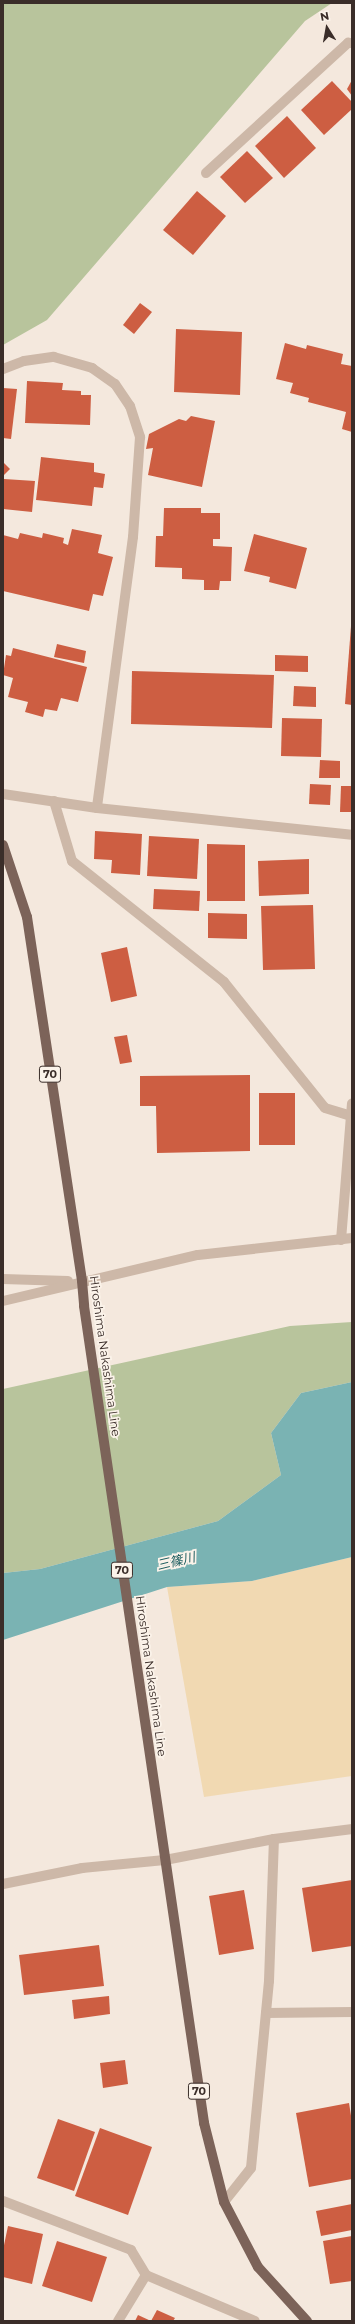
<!DOCTYPE html>
<html>
<head>
<meta charset="utf-8">
<style>
	body { margin:0 }
	#map { position:relative; width:355px; height:2324px; overflow:hidden; background:#f4e8dd; font-family:Montserrat,"Noto Sans JP",sans-serif }
	div>[style] { position:absolute }
	[style*='--x'] { left:calc(var(--x)*1px); top:calc(var(--y)*1px); width:calc(var(--w)*1px); rotate:calc(var(--a)*1deg) }
	.green>* { inset:0; background:#b8c49c }
	.sand>* { inset:0; background:#f1d9b2 }
	.water>* { inset:0; background:#7ab3b3 }
	.building>* { inset:0; background:#cd5e42 }
	.lane>* { height:10px; margin:-5px; padding:0 5px; transform-origin:5px; border-radius:5px; background:#cdb8a8 }
	.street>* { height:10px; margin:-5px; padding:0 5px; transform-origin:5px; border-radius:5px; background:#cdb8a8 }
	.primary>* { height:10px; margin:-5px; padding:0 5px; transform-origin:5px; border-radius:5px; background:#7c6359 }
	span { translate:-50% -50%; white-space:nowrap; text-align:center; line-height:1.15; -webkit-text-stroke:3.5px #fbf3ea; paint-order:stroke }
	.shield-label span { padding:1px 3px; background:#fbf3ea; border:1px solid; border-radius:3px; -webkit-text-stroke-width:0 }
	.shield-label { font-size:11px; color:#3a2d29; font-weight:700 }
	.street-label { font-size:12px; color:#3a2d29 }
	.water-label { font-size:13px; color:#1b5c5e; font-style:italic }
	.frame { position:absolute; inset:0; border:4px solid #3a2d29; pointer-events:none }
	.north { position:absolute; left:307px; top:8px; width:40px; height:40px; -webkit-text-stroke:3px #fbf3ea; paint-order:stroke; rotate:349deg; font-size:11px; font-weight:700; line-height:16px; text-align:center; color:#3a2d29 }
	.north::after { content:''; display:block; margin:auto; width:14px; height:18px; background:#3a2d29; clip-path:polygon(50% 0,100% 100%,50% 72%,0 100%) }
</style>
</head>
<body>
<div id="map">
	<div class="green">
		<div style="clip-path:polygon(3px 3px,332px 3px,305px 21px,47px 320px,3px 345px)"></div>
		<div style="clip-path:polygon(352px 1322px,352px 1382px,301px 1393px,271px 1433px,281px 1475px,218px 1521px,40px 1569px,3px 1573px,3px 1389px,290px 1326px)"></div>
	</div>
	<div class="sand">
		<div style="clip-path:polygon(352px 1557px,352px 1776px,204px 1797px,167px 1587px,252px 1581px)"></div>
	</div>
	<div class="water">
		<div style="clip-path:polygon(352px 1382px,352px 1557px,252px 1581px,167px 1587px,3px 1640px,3px 1573px,40px 1569px,218px 1521px,281px 1475px,271px 1433px,301px 1393px)"></div>
	</div>
	<div class="building">
		<div style="clip-path:polygon(352px 80px,352px 96px,347px 89px)"></div>
		<div style="clip-path:polygon(332px 81px,352px 102px,352px 109px,324px 135px,301px 110px)"></div>
		<div style="clip-path:polygon(287px 116px,316px 148px,284px 178px,255px 146px)"></div>
		<div style="clip-path:polygon(247px 151px,273px 178px,245px 203px,220px 177px)"></div>
		<div style="clip-path:polygon(197px 191px,226px 216px,193px 255px,163px 230px)"></div>
		<div style="clip-path:polygon(140px 303px,152px 312px,134px 334px,123px 325px)"></div>
		<div style="clip-path:polygon(176px 329px,242px 332px,240px 395px,174px 392px)"></div>
		<div style="clip-path:polygon(285px 343px,306px 349px,307px 345px,343px 354px,341px 364px,352px 366px,352px 432px,342px 429px,346px 412px,308px 402px,309px 398px,290px 393px,293px 383px,276px 379px)"></div>
		<div style="clip-path:polygon(27px 381px,63px 383px,62px 390px,81px 391px,81px 395px,91px 395px,90px 425px,25px 423px)"></div>
		<div style="clip-path:polygon(3px 388px,17px 389px,11px 439px,3px 438px)"></div>
		<div style="clip-path:polygon(191px 416px,215px 421px,202px 487px,148px 475px,153px 448px,146px 449px,149px 434px,179px 419px,186px 421px)"></div>
		<div style="clip-path:polygon(41px 457px,94px 463px,94px 472px,105px 474px,103px 488px,94px 487px,92px 506px,36px 500px)"></div>
		<div style="clip-path:polygon(3px 462px,10px 469px,3px 476px)"></div>
		<div style="clip-path:polygon(4px 479px,35px 481px,32px 512px,3px 509px)"></div>
		<div style="clip-path:polygon(164px 508px,201px 508px,201px 513px,220px 513px,220px 539px,213px 539px,213px 546px,232px 547px,231px 581px,220px 581px,219px 590px,204px 590px,204px 580px,182px 579px,182px 568px,155px 567px,156px 536px,163px 536px)"></div>
		<div style="clip-path:polygon(72px 529px,102px 535px,98px 553px,113px 557px,103px 596px,93px 594px,89px 611px,3px 591px,3px 535px,18px 539px,20px 533px,42px 538px,43px 533px,64px 538px,63px 543px,68px 545px)"></div>
		<div style="clip-path:polygon(254px 534px,307px 548px,296px 589px,269px 582px,270px 577px,244px 571px)"></div>
		<div style="clip-path:polygon(351px 626px,352px 626px,352px 705px,345px 704px)"></div>
		<div style="clip-path:polygon(57px 644px,86px 651px,84px 663px,54px 657px)"></div>
		<div style="clip-path:polygon(13px 648px,87px 667px,78px 702px,61px 698px,57px 711px,45px 709px,43px 717px,25px 712px,28px 702px,8px 697px,13px 678px,3px 675px,6px 655px,11px 656px)"></div>
		<div style="clip-path:polygon(275px 655px,308px 656px,308px 672px,275px 671px)"></div>
		<div style="clip-path:polygon(132px 671px,274px 675px,272px 728px,131px 724px)"></div>
		<div style="clip-path:polygon(294px 686px,316px 687px,316px 707px,293px 706px)"></div>
		<div style="clip-path:polygon(282px 718px,322px 719px,321px 757px,281px 756px)"></div>
		<div style="clip-path:polygon(320px 760px,340px 761px,340px 778px,319px 778px)"></div>
		<div style="clip-path:polygon(310px 784px,331px 785px,330px 805px,309px 804px)"></div>
		<div style="clip-path:polygon(341px 786px,352px 786px,352px 812px,340px 812px)"></div>
		<div style="clip-path:polygon(95px 831px,142px 834px,140px 875px,111px 873px,112px 860px,94px 859px)"></div>
		<div style="clip-path:polygon(149px 836px,199px 839px,197px 879px,147px 876px)"></div>
		<div style="clip-path:polygon(207px 844px,245px 845px,245px 901px,207px 901px)"></div>
		<div style="clip-path:polygon(309px 859px,309px 894px,259px 896px,258px 861px)"></div>
		<div style="clip-path:polygon(154px 889px,200px 891px,199px 911px,153px 909px)"></div>
		<div style="clip-path:polygon(313px 905px,315px 969px,263px 970px,261px 906px)"></div>
		<div style="clip-path:polygon(208px 913px,247px 914px,247px 939px,208px 938px)"></div>
		<div style="clip-path:polygon(127px 947px,137px 996px,111px 1002px,101px 953px)"></div>
		<div style="clip-path:polygon(127px 1035px,132px 1062px,120px 1064px,114px 1037px)"></div>
		<div style="clip-path:polygon(250px 1075px,250px 1151px,157px 1153px,156px 1106px,140px 1106px,140px 1076px)"></div>
		<div style="clip-path:polygon(259px 1093px,295px 1093px,295px 1145px,259px 1145px)"></div>
		<div style="clip-path:polygon(352px 1880px,352px 1946px,312px 1952px,302px 1888px)"></div>
		<div style="clip-path:polygon(244px 1890px,254px 1949px,219px 1955px,209px 1896px)"></div>
		<div style="clip-path:polygon(99px 1945px,104px 1986px,24px 1995px,19px 1955px)"></div>
		<div style="clip-path:polygon(109px 1996px,110px 2014px,74px 2019px,72px 2000px)"></div>
		<div style="clip-path:polygon(125px 2060px,128px 2084px,103px 2088px,100px 2063px)"></div>
		<div style="clip-path:polygon(349px 2103px,352px 2122px,352px 2179px,309px 2187px,296px 2113px)"></div>
		<div style="clip-path:polygon(58px 2119px,95px 2132px,74px 2191px,37px 2178px)"></div>
		<div style="clip-path:polygon(100px 2128px,152px 2147px,128px 2215px,75px 2196px)"></div>
		<div style="clip-path:polygon(352px 2204px,352px 2230px,321px 2236px,316px 2211px)"></div>
		<div style="clip-path:polygon(8px 2226px,43px 2234px,32px 2284px,3px 2277px,3px 2250px)"></div>
		<div style="clip-path:polygon(352px 2236px,352px 2281px,330px 2284px,323px 2241px)"></div>
		<div style="clip-path:polygon(57px 2241px,107px 2257px,92px 2302px,42px 2286px)"></div>
		<div style="clip-path:polygon(157px 2310px,175px 2318px,173px 2321px,151px 2321px)"></div>
		<div style="clip-path:polygon(138px 2315px,151px 2321px,135px 2321px)"></div>
	</div>
	<div class="lane">
		<div style="--x:3;--y:1884;--w:81;--a:-11.4"></div>
		<div style="--x:82;--y:1868;--w:83;--a:-5.5"></div>
		<div style="--x:165;--y:1860;--w:111;--a:-10.9"></div>
		<div style="--x:274;--y:1839;--w:79;--a:-7.3"></div>
	</div>
	<div class="street">
		<div style="--x:206;--y:173;--w:193;--a:-42.5"></div>
		<div style="--x:348;--y:43;--w:4;--a:0"></div>
		<div style="--x:3;--y:369;--w:22;--a:-21"></div>
		<div style="--x:24;--y:361;--w:30;--a:-8"></div>
		<div style="--x:54;--y:357;--w:40;--a:16"></div>
		<div style="--x:92;--y:368;--w:28;--a:35"></div>
		<div style="--x:115;--y:384;--w:27;--a:56"></div>
		<div style="--x:130;--y:406;--w:33;--a:72"></div>
		<div style="--x:140;--y:437;--w:100;--a:94"></div>
		<div style="--x:133;--y:537;--w:273;--a:97.6"></div>
		<div style="--x:3;--y:794;--w:95;--a:8.5"></div>
		<div style="--x:97;--y:808;--w:256;--a:6"></div>
		<div style="--x:54;--y:801;--w:63;--a:73.3"></div>
		<div style="--x:72;--y:861;--w:194;--a:38.5"></div>
		<div style="--x:224;--y:982;--w:161;--a:51.3"></div>
		<div style="--x:325;--y:1108;--w:27;--a:17"></div>
		<div style="--x:341;--y:1240;--w:137;--a:-85.4"></div>
		<div style="--x:3;--y:1279;--w:65;--a:1.8"></div>
		<div style="--x:3;--y:1301;--w:200;--a:-13.3"></div>
		<div style="--x:198;--y:1255;--w:155;--a:-6.3"></div>
		<div style="--x:266;--y:2013;--w:86;--a:-0.7"></div>
		<div style="--x:3;--y:2201;--w:137;--a:20.9"></div>
		<div style="--x:131;--y:2250;--w:29;--a:59"></div>
		<div style="--x:146;--y:2275;--w:118;--a:22.9"></div>
		<div style="--x:224;--y:2202;--w:43;--a:-51.5"></div>
		<div style="--x:251;--y:2168;--w:188;--a:-84.5"></div>
		<div style="--x:269;--y:1981;--w:142;--a:-88"></div>
		<div style="--x:118;--y:2321;--w:54;--a:-58.7"></div>
	</div>
	<div class="primary">
		<div style="--x:3;--y:845;--w:76;--a:71.6"></div>
		<div style="--x:27;--y:917;--w:368;--a:81.4"></div>
		<div style="--x:82;--y:1281;--w:25;--a:85"></div>
		<div style="--x:84;--y:1306;--w:826;--a:81.64"></div>
		<div style="--x:204;--y:2123;--w:81;--a:75.8"></div>
		<div style="--x:224;--y:2202;--w:73;--a:62.4"></div>
		<div style="--x:258;--y:2267;--w:73;--a:47.8"></div>
	</div>
	<div class="shield-label">
		<span style="left:50px;top:1074px">70</span>
		<span style="left:122px;top:1570px">70</span>
		<span style="left:199px;top:2091px">70</span>
	</div>
	<div class="street-label">
		<span style="left:105px;top:1356px;rotate:82deg">Hiroshima Nakashima Line</span>
		<span style="left:151px;top:1676px;rotate:82deg">Hiroshima Nakashima Line</span>
	</div>
	<div class="water-label">
		<span style="left:176px;top:1561px;rotate:-13deg">三篠川</span>
	</div>
	<div class="frame"></div>
	<div class="north">N</div>
</div>
</body>
</html>
